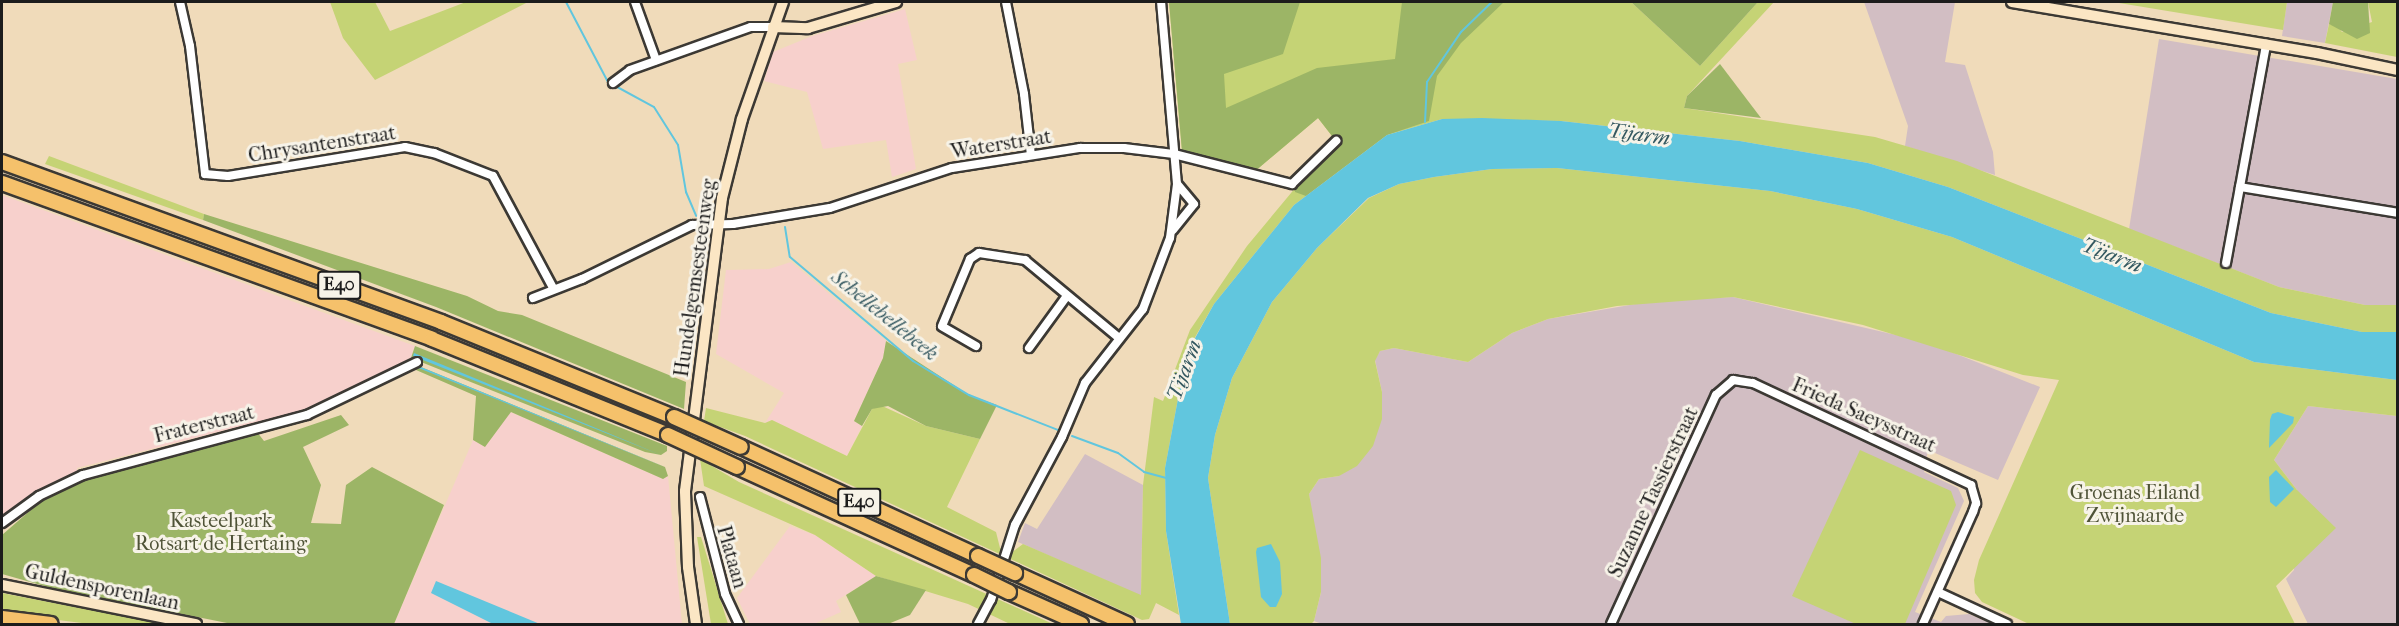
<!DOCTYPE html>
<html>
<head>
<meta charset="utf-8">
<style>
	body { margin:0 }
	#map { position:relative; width:2399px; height:626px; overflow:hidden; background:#f0dbba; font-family:"IM FELL French Canon",serif }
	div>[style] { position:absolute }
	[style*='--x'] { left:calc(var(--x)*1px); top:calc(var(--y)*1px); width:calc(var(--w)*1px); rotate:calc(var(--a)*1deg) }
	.built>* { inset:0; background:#f7d0cc }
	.industrial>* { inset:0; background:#d2bec3 }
	.green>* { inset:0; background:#c5d375 }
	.forest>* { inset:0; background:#9cb566 }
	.water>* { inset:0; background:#61c6de }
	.stream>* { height:2px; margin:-1px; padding:0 1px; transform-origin:1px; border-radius:1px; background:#61c6de }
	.roads { filter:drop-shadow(2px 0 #3c3934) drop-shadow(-2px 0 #3c3934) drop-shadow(0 2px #3c3934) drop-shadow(0 -2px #3c3934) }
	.street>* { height:8px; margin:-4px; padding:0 4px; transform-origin:4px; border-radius:4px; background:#fff }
	.secondary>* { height:10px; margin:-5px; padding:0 5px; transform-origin:5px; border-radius:5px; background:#fbe6c4 }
	.highway>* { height:14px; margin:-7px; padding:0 7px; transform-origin:7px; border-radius:7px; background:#f5c16b }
	.bridges { filter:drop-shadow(2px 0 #3c3934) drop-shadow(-2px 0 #3c3934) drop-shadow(0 2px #3c3934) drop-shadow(0 -2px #3c3934) }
	.highway-bridge>* { height:14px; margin:-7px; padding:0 7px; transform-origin:7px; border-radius:7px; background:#f5c16b }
	span { translate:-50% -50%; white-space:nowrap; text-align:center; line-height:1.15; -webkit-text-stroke:6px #f7f3e8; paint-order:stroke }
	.shield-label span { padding:2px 4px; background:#f7f3e8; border:2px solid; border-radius:4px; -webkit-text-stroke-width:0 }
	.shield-label { font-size:18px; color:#1c1c1c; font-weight:700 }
	.street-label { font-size:20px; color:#1c1c1c }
	.park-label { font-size:20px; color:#4f5337 }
	.water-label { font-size:21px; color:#345860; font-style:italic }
	.frame { position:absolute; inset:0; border:3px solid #1c1c1c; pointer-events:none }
</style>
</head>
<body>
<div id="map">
	<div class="built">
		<div style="clip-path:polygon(905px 9px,917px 60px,898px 64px,916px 169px,892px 177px,886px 140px,823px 149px,807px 92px,764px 81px,773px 52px,812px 36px)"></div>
		<div style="clip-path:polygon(2px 195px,415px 346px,411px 358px,308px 409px,77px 468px,78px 474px,2px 521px)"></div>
		<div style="clip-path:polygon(791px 262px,886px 341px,883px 358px,854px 421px,862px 426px,847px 456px,772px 420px,765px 423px,784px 393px,716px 354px,726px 270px,769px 269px)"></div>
		<div style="clip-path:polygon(510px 412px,663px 479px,668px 476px,682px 624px,394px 624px,473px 440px,485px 447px)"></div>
		<div style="clip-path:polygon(790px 526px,815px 535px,876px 576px,836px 601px,841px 612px,814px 624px,750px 624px,737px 598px)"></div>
	</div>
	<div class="industrial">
		<div style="clip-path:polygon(1864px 2px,1955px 2px,1945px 62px,1965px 65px,1993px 152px,1995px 175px,1905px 146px,1908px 126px)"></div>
		<div style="clip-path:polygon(2287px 2px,2333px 2px,2325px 43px,2282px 36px)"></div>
		<div style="clip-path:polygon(2159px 39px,2397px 79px,2397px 305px,2365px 305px,2279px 287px,2129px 229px)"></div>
		<div style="clip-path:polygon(1733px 297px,1926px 342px,2040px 387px,1998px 480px,1928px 450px,1924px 472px,1958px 488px,1964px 501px,1915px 612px,1941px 622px,1946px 616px,1969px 614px,1992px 624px,1322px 624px,1314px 621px,1321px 592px,1309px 494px,1319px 479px,1339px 476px,1382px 392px,1375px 360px,1380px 351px,1394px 348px,1468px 362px,1512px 333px,1548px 319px,1659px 300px)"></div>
		<div style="clip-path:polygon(2308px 406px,2397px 416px,2397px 624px,2308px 624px,2286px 579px,2294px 570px,2297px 490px,2274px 460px)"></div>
		<div style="clip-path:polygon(1085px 454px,1143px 485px,1141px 596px,1018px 542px,1025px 523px,1037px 529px)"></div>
	</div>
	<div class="green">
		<div style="clip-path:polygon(330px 2px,375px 2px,390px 31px,466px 2px,528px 2px,375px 80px,343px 38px)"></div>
		<div style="clip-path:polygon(1169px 2px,1631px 2px,1700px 66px,1758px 2px,1774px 2px,1687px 96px,1684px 108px,1875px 137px,1957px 161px,2279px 287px,2365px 305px,2397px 305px,2397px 332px,2362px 332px,2271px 313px,1948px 187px,1868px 163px,1740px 141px,1561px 121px,1442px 119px,1387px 135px,1294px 205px,1214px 304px,1194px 339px,1183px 372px,1165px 468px,1166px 531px,1179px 615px,1156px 603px,1149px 619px,1142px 620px,745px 436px,704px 421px,706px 408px,765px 423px,772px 420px,847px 456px,872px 409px,880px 405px,926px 426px,980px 439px,947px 507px,996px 532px,1000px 548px,1011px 553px,1023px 544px,1141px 595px,1143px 485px,1154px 397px,1163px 401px,1190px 330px,1247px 246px,1316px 163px,1339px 145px,1318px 118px,1254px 172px,1182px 151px)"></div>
		<div style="clip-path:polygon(2113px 2px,2287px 2px,2283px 30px)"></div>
		<div style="clip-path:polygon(2368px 2px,2397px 2px,2397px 57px,2325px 43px,2329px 24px,2337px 26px,2342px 32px,2372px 22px)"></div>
		<div style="clip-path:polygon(49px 156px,204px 214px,203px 220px,45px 164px)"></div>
		<div style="clip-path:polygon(1557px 168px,1770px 191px,1857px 209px,1952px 237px,2254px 362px,2397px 380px,2397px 416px,2308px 406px,2274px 460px,2297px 490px,2336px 528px,2276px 586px,2295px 624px,2029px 624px,1982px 602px,1975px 593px,1974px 580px,1979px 560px,2059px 380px,2023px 375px,1863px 325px,1733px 297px,1617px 306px,1548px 319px,1512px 333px,1468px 362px,1394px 348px,1380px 351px,1375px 361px,1382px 392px,1382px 419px,1373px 446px,1357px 466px,1339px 476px,1319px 479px,1309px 494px,1321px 558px,1321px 592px,1314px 621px,1311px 624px,1230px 624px,1208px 478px,1215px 435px,1232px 378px,1272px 302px,1317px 248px,1369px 198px,1399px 184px,1434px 177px,1492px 169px)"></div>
		<div style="clip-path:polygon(1860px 450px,1951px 491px,1956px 505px,1905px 624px,1856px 624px,1792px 596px)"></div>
		<div style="clip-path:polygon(700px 459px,739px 482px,1053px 624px,1010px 624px,968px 604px,876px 576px,815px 535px,704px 486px)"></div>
		<div style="clip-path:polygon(697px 537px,701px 537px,728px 624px,711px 624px)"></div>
		<div style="clip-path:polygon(2px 593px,163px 624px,90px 624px,2px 613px)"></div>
	</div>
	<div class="forest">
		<div style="clip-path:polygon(1169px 2px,1300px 2px,1283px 54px,1224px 74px,1226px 108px,1317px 68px,1395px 59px,1402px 2px,1504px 2px,1461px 43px,1437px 76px,1429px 121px,1387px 135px,1306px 196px,1295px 192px,1295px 188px,1339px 145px,1318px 118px,1254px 172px,1182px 151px)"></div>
		<div style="clip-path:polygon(1631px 2px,1758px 2px,1700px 66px)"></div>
		<div style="clip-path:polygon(2333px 2px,2368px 2px,2370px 33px,2357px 39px,2329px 24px)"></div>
		<div style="clip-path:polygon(1720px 64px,1761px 118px,1684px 108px,1687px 96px)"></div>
		<div style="clip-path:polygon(204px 214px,467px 296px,498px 311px,522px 315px,686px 382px,684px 409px,436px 307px,203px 220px)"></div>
		<div style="clip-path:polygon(886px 341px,969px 395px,997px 405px,980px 439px,926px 426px,888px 406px,872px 409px,862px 426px,854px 421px,883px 358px)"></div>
		<div style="clip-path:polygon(415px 346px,667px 446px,667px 451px,661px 455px,645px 452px,411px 358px)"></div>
		<div style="clip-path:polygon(416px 365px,665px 467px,668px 476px,663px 479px,511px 412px,485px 447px,473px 440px,476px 396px,416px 370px)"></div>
		<div style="clip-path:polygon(341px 415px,349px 425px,303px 447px,321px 485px,311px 523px,341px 524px,346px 485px,372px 467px,444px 505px,394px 624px,232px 624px,48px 587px,2px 574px,2px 535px,40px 502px,87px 479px,257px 432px,264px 441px)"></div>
		<div style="clip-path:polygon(876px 576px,926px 590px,910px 615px,888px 624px,860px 624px,846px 595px)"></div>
	</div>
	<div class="water">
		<div style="clip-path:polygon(1482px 118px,1561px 121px,1740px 141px,1868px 163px,1948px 187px,2271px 313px,2362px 332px,2397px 332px,2397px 380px,2254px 362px,1952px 237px,1857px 209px,1770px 191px,1557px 168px,1492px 169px,1434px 177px,1399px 184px,1368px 198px,1317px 248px,1272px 302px,1232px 378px,1215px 435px,1208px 478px,1230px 624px,1181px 624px,1166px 531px,1165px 468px,1183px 372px,1194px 340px,1214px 304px,1294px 205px,1387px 135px,1442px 119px)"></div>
		<div style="clip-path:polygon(414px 353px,661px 455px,413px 356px)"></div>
		<div style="clip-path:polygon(416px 365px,665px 467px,416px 367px)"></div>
		<div style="clip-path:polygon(2278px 412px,2294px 417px,2293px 423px,2269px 448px,2270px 420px,2272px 414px)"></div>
		<div style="clip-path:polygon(2276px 470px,2294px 489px,2276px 507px,2270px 502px,2269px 477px)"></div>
		<div style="clip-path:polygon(1271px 544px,1280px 562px,1282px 594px,1276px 607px,1270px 607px,1261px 597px,1256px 552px,1257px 548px)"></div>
		<div style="clip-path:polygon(436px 581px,540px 624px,493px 624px,431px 593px)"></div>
	</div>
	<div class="stream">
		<div style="--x:566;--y:2;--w:90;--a:62.3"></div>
		<div style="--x:608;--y:82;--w:52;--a:28.5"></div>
		<div style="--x:654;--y:107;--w:45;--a:57.7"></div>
		<div style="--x:678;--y:145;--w:48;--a:80.3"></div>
		<div style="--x:686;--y:192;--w:26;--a:67"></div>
		<div style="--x:1425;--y:122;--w:40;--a:-87.1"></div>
		<div style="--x:1427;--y:82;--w:60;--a:-55.8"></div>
		<div style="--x:1461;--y:32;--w:43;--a:-44.1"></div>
		<div style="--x:785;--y:227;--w:30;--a:81"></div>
		<div style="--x:790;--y:257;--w:161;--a:40.2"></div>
		<div style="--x:913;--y:361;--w:66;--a:31.3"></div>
		<div style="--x:969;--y:395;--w:96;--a:21.5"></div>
		<div style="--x:1072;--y:436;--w:49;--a:20.3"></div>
		<div style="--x:1118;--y:453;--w:32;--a:36"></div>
		<div style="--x:1144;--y:472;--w:23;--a:15"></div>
	</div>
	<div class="roads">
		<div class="street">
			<div style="--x:180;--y:2;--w:45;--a:77.2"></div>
			<div style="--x:190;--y:46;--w:129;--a:83.3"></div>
			<div style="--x:205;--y:174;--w:23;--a:5"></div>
			<div style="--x:228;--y:176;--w:179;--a:-9.3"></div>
			<div style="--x:405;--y:147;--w:30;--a:12"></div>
			<div style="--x:434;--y:153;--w:63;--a:21.3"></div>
			<div style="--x:493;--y:176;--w:127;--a:61.8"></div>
			<div style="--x:635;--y:2;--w:62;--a:70.1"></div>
			<div style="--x:1006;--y:2;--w:94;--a:78.9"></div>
			<div style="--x:1024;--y:94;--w:61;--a:83.5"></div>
			<div style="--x:613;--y:83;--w:21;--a:-37"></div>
			<div style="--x:630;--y:70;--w:128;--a:-19.6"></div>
			<div style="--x:751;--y:27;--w:22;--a:0"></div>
			<div style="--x:2240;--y:187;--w:160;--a:9.3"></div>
			<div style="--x:1173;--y:230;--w:33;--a:-51"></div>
			<div style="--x:1194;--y:204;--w:26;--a:-130"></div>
			<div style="--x:2226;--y:263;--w:223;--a:-79.6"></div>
			<div style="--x:533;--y:298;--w:53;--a:-21.2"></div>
			<div style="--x:582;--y:279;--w:123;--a:-26.1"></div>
			<div style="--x:692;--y:225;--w:41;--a:-1.4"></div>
			<div style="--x:733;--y:224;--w:98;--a:-9.4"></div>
			<div style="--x:830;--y:208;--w:128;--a:-18.2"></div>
			<div style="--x:952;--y:168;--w:130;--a:-8.9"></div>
			<div style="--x:1080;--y:148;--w:44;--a:0"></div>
			<div style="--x:1124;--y:148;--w:50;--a:6.8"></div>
			<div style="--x:1174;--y:154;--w:122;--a:14.3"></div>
			<div style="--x:1292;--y:184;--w:62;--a:-44.3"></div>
			<div style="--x:976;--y:346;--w:39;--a:-150"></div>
			<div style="--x:942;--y:326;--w:73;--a:-67.3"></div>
			<div style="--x:970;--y:259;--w:11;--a:-34"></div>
			<div style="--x:979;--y:253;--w:47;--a:8.7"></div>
			<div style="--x:1025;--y:260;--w:122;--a:39.7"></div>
			<div style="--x:1029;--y:348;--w:63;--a:-54"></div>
			<div style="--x:700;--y:497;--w:100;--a:75.5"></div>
			<div style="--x:725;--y:594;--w:33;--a:65"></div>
			<div style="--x:2;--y:523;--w:46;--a:-36.1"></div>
			<div style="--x:39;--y:496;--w:49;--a:-25.5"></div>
			<div style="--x:83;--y:475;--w:232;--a:-15"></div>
			<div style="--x:307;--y:415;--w:122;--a:-25.7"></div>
			<div style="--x:1938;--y:592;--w:76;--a:24.9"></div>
			<div style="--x:978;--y:624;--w:27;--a:-62"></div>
			<div style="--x:991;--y:600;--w:79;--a:-72.3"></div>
			<div style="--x:1015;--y:525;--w:100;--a:-61.9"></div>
			<div style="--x:1062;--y:437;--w:59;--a:-66.9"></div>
			<div style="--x:1085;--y:383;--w:94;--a:-51.9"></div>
			<div style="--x:1143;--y:309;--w:76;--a:-69.2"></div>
			<div style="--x:1170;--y:238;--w:54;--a:-82.6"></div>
			<div style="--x:1177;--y:184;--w:183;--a:-95"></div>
			<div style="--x:1611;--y:624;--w:252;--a:-65.4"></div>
			<div style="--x:1716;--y:395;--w:23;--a:-41"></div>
			<div style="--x:1733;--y:380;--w:20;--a:9"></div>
			<div style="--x:1753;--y:383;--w:241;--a:25.1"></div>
			<div style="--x:1971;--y:485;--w:19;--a:74"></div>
			<div style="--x:1976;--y:503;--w:9;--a:108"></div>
			<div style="--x:1973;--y:512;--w:123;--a:114.1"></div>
		</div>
		<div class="secondary">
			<div style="--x:2012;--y:2;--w:309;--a:9.5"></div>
			<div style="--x:2317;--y:53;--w:83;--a:11.9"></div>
			<div style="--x:773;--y:27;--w:35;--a:2"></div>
			<div style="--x:808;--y:28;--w:92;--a:-16.5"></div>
			<div style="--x:2;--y:585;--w:198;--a:11.4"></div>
			<div style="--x:696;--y:624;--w:58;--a:-98"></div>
			<div style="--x:688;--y:567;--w:76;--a:-92.3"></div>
			<div style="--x:685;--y:491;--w:295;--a:-82.8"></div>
			<div style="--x:722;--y:198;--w:81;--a:-75.8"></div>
			<div style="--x:742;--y:119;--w:124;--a:-70.7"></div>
		</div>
		<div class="highway">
			<div style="--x:2;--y:162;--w:467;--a:20"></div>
			<div style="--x:441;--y:322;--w:252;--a:22.2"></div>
			<div style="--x:2;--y:183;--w:457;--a:19.9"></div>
			<div style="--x:432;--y:339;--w:255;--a:22.1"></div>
			<div style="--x:741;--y:447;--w:261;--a:24.7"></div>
			<div style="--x:737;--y:467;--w:260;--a:24.5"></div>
			<div style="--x:1015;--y:573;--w:123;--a:24.5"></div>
			<div style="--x:1009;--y:592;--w:79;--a:24"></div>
			<div style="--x:2;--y:618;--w:49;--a:7"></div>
		</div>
	</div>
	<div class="bridges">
		<div class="highway-bridge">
			<div style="--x:674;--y:417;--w:73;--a:24.1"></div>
			<div style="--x:668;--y:435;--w:76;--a:24.9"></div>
			<div style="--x:978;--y:556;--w:41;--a:24.7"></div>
			<div style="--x:974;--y:575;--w:39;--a:26"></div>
		</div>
	</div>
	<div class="shield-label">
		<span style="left:339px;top:285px">E40</span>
		<span style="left:859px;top:502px">E40</span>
	</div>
	<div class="street-label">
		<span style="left:322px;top:144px;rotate:-9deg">Chrysantenstraat</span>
		<span style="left:1001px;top:144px;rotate:-9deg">Waterstraat</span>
		<span style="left:695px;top:278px;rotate:-82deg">Hundelgemsesteenweg</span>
		<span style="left:1864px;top:415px;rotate:24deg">Frieda Saeysstraat</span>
		<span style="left:204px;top:424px;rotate:-14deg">Fraterstraat</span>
		<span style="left:1653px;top:492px;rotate:-65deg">Suzanne Tassierstraat</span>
		<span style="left:732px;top:557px;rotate:74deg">Plataan</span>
		<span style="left:102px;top:587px;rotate:12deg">Guldensporenlaan</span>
	</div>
	<div class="park-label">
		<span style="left:2135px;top:504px">Groenas Eiland<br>Zwijnaarde</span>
		<span style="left:221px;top:532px">Kasteelpark<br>Rotsart de Hertaing</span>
	</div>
	<div class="water-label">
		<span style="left:1639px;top:134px;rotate:7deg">Tijarm</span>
		<span style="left:2112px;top:255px;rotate:21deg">Tijarm</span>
		<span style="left:885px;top:315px;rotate:39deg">Schellebellebeek</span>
		<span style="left:1184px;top:370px;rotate:-70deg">Tijarm</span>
	</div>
	<div class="frame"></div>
</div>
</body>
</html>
